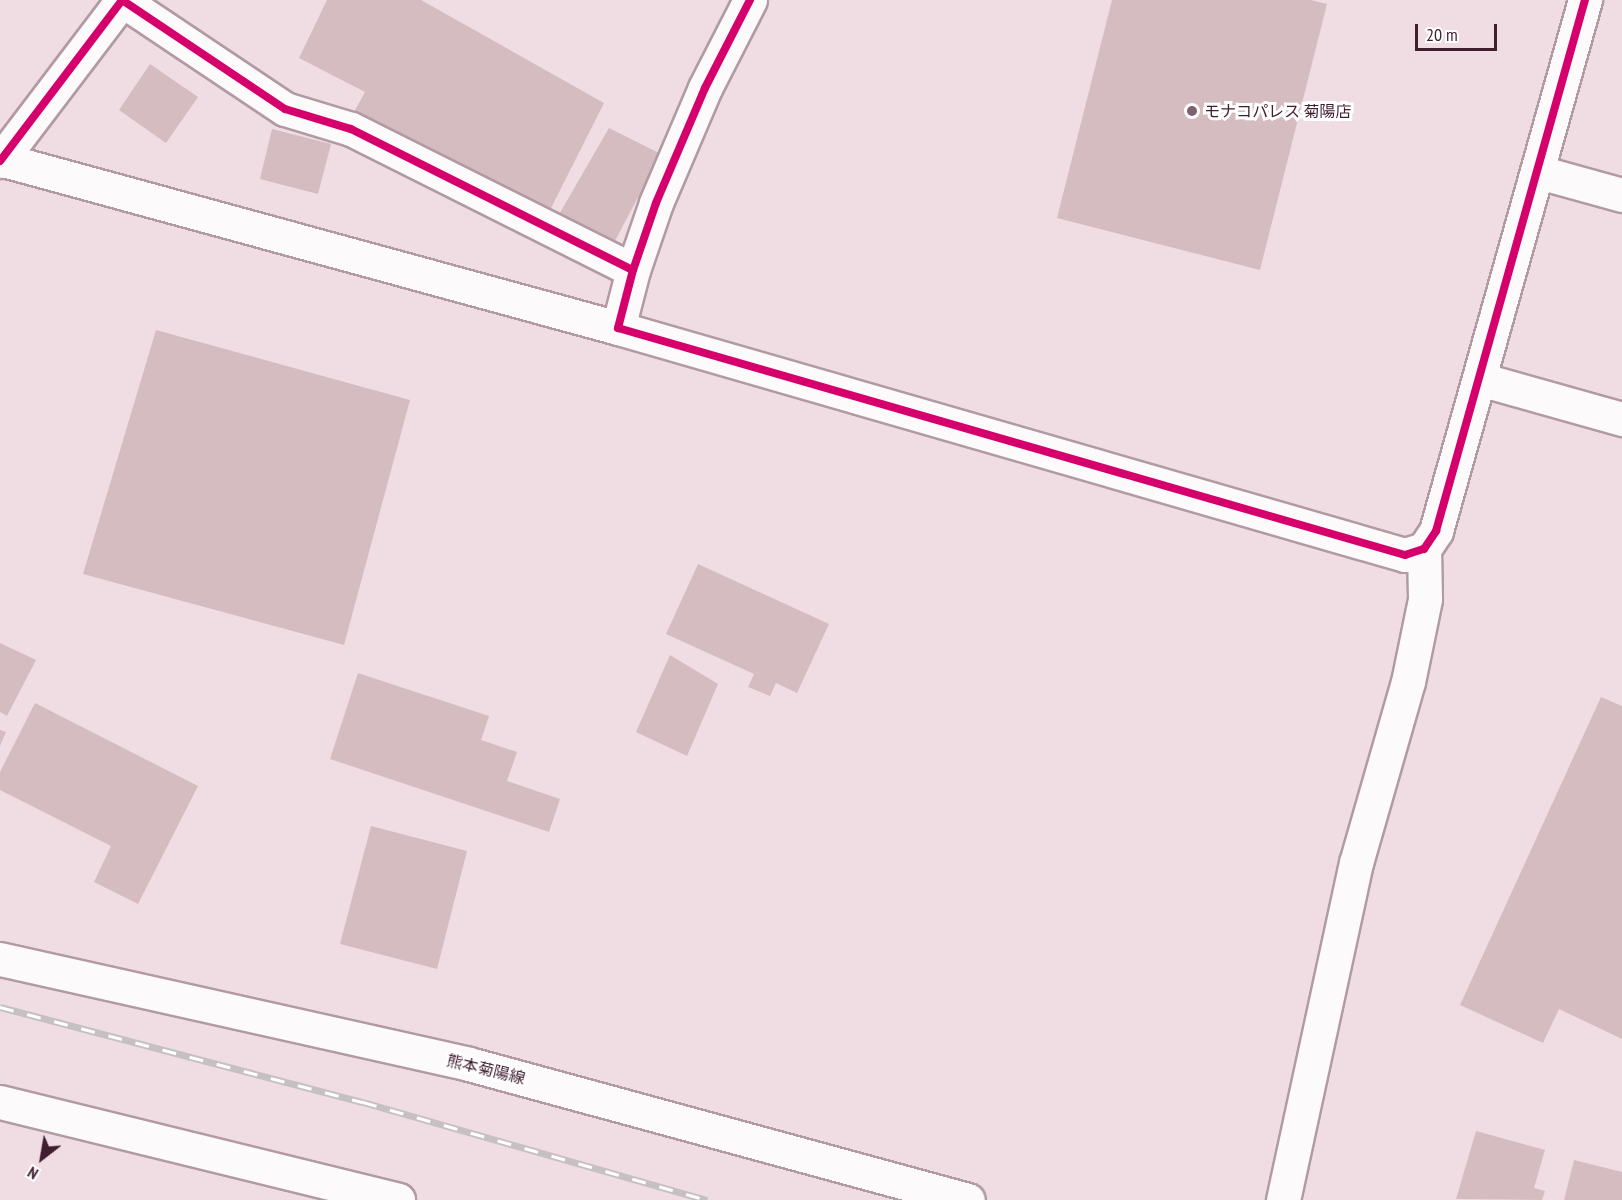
<!DOCTYPE html>
<html>
<head>
<meta charset="utf-8">
<style>
	body { margin:0 }
	#map { position:relative; width:1622px; height:1200px; overflow:hidden; background:#f0dde4; font-family:"PT Sans Narrow","Noto Sans JP",sans-serif }
	div>[style] { position:absolute }
	[style*='--x'] { left:calc(var(--x)*1px); top:calc(var(--y)*1px); width:calc(var(--w)*1px); rotate:calc(var(--a)*1deg) }
	.building>* { inset:0; background:#d5bcc1 }
	.roads { filter:drop-shadow(2px 0 #b19aa4) drop-shadow(-2px 0 #b19aa4) drop-shadow(0 2px #b19aa4) drop-shadow(0 -2px #b19aa4) }
	.minor>* { height:33px; margin:-16.5px; padding:0 16.5px; transform-origin:16.5px; border-radius:16.5px; background:#fdfafb }
	.tertiary>* { height:33px; margin:-16.5px; padding:0 16.5px; transform-origin:16.5px; border-radius:16.5px; background:#fdfafb }
	.secondary>* { height:33px; margin:-16.5px; padding:0 16.5px; transform-origin:16.5px; border-radius:16.5px; background:#fdfafb }
	.rail>* { height:7px; margin-top:-3.5px; transform-origin:0; background:repeating-linear-gradient(90deg,#fff 0 14px,#c7c0c3 0 28px); box-sizing:border-box; border-block:2px solid #c7c0c3 }
	.cycleway>* { height:8px; margin:-4px; padding:0 4px; transform-origin:4px; border-radius:4px; background:#d6006c }
	.dots>* { width:16px; height:16px; translate:-50% -50%; box-sizing:border-box; border:3px solid #fff; border-radius:50% }
	span { translate:-50% -50%; white-space:nowrap; text-align:center; line-height:1.15; -webkit-text-stroke:6px #fff; paint-order:stroke }
	.poi-label { font-size:16px; color:#3f1e2e }
	.left { translate:0 -50%; text-align:left }
	.street-label { font-size:16px; color:#3f1e2e }
	.north { position:absolute; left:12px; top:1128px; width:60px; height:60px; -webkit-text-stroke:4px #fff; paint-order:stroke; rotate:211deg; font-size:16px; font-weight:700; line-height:24px; text-align:center; color:#3f1e2e }
	.north::after { content:''; display:block; margin:auto; width:21px; height:27px; background:#3f1e2e; clip-path:polygon(50% 0,100% 100%,50% 72%,0 100%) }
	.scale { position:absolute; left:1415px; top:24px; width:82px; height:27px; box-sizing:border-box; border:3px solid #3f1e2e; border-top:0; padding-left:8px; font-size:18px; line-height:21px; white-space:nowrap; color:#3f1e2e; -webkit-text-stroke:4px #fff; paint-order:stroke }
</style>
</head>
<body>
<div id="map">
	<div class="building">
		<div style="clip-path:polygon(327px 0,421px 0,604px 103px,544px 222px,348px 123px,365px 92px,299px 58px)"></div>
		<div style="clip-path:polygon(1112px 0,1311px 0,1327px 4px,1260px 270px,1057px 218px)"></div>
		<div style="clip-path:polygon(150px 64px,198px 97px,166px 143px,119px 110px)"></div>
		<div style="clip-path:polygon(609px 128px,661px 154px,608px 254px,554px 223px)"></div>
		<div style="clip-path:polygon(272px 129px,331px 144px,318px 194px,260px 179px)"></div>
		<div style="clip-path:polygon(156px 330px,410px 400px,344px 645px,83px 574px)"></div>
		<div style="clip-path:polygon(698px 564px,829px 624px,797px 693px,776px 683px,770px 696px,748px 687px,754px 674px,666px 634px)"></div>
		<div style="clip-path:polygon(0 643px,36px 660px,7px 716px,0 712px)"></div>
		<div style="clip-path:polygon(670px 655px,718px 684px,687px 756px,636px 732px)"></div>
		<div style="clip-path:polygon(358px 673px,489px 716px,481px 740px,517px 752px,507px 781px,560px 799px,549px 832px,330px 759px)"></div>
		<div style="clip-path:polygon(1601px 697px,1622px 706px,1622px 1039px,1559px 1009px,1543px 1043px,1460px 1005px)"></div>
		<div style="clip-path:polygon(35px 703px,198px 786px,138px 904px,94px 882px,111px 846px,0 790px,0 772px)"></div>
		<div style="clip-path:polygon(0 730px,6px 732px,0 746px)"></div>
		<div style="clip-path:polygon(371px 826px,467px 851px,437px 969px,340px 944px)"></div>
		<div style="clip-path:polygon(1476px 1131px,1545px 1150px,1534px 1188px,1545px 1191px,1542px 1200px,1456px 1199px)"></div>
		<div style="clip-path:polygon(1574px 1160px,1622px 1172px,1622px 1200px,1564px 1200px)"></div>
	</div>
	<div class="roads">
		<div class="minor">
			<div style="--x:122;--y:0;--w:196;--a:33.8"></div>
			<div style="--x:285;--y:109;--w:69;--a:16.9"></div>
			<div style="--x:351;--y:129;--w:315;--a:26.6"></div>
			<div style="--x:1480;--y:379;--w:148;--a:15.7"></div>
			<div style="--x:0;--y:1102;--w:410;--a:13.8"></div>
			<div style="--x:1283;--y:1200;--w:345;--a:-77.8"></div>
			<div style="--x:1356;--y:863;--w:188;--a:-74"></div>
			<div style="--x:1408;--y:682;--w:85;--a:-78.4"></div>
			<div style="--x:1425;--y:599;--w:50;--a:-91.1"></div>
		</div>
		<div class="tertiary">
			<div style="--x:750;--y:0;--w:99;--a:117.1"></div>
			<div style="--x:705;--y:88;--w:125;--a:113.1"></div>
			<div style="--x:656;--y:203;--w:71;--a:108.9"></div>
			<div style="--x:633;--y:270;--w:60;--a:104.5"></div>
			<div style="--x:618;--y:328;--w:819;--a:16.09"></div>
			<div style="--x:1405;--y:555;--w:20;--a:-18"></div>
			<div style="--x:1424;--y:549;--w:22;--a:-56"></div>
			<div style="--x:1436;--y:531;--w:552;--a:-74.33"></div>
			<div style="--x:0;--y:159;--w:641;--a:15.29"></div>
			<div style="--x:0;--y:161;--w:202;--a:-52.8"></div>
			<div style="--x:1539;--y:172;--w:86;--a:15.5"></div>
		</div>
		<div class="secondary">
			<div style="--x:0;--y:959;--w:481;--a:12.6"></div>
			<div style="--x:469;--y:1064;--w:517;--a:15.25"></div>
		</div>
	</div>
	<div class="rail">
		<div style="--x:0;--y:1007;--w:375;--a:14.7"></div>
		<div style="--x:363;--y:1102;--w:358;--a:15.9"></div>
	</div>
	<div class="cycleway">
		<div style="--x:750;--y:0;--w:99;--a:117.1"></div>
		<div style="--x:705;--y:88;--w:125;--a:113.1"></div>
		<div style="--x:656;--y:203;--w:71;--a:108.9"></div>
		<div style="--x:633;--y:270;--w:60;--a:104.5"></div>
		<div style="--x:618;--y:328;--w:819;--a:16.09"></div>
		<div style="--x:1405;--y:555;--w:20;--a:-18"></div>
		<div style="--x:1424;--y:549;--w:22;--a:-56"></div>
		<div style="--x:1436;--y:531;--w:552;--a:-74.33"></div>
		<div style="--x:0;--y:161;--w:202;--a:-52.8"></div>
		<div style="--x:122;--y:0;--w:196;--a:33.8"></div>
		<div style="--x:285;--y:109;--w:69;--a:16.9"></div>
		<div style="--x:351;--y:129;--w:315;--a:26.6"></div>
	</div>
	<div class="dots">
		<div style="left:1192px;top:111px;background:#7d616e"></div>
	</div>
	<div class="poi-label">
		<span class="left" style="left:1204px;top:111px">モナコパレス 菊陽店</span>
	</div>
	<div class="street-label">
		<span style="left:486px;top:1069px;rotate:14deg">熊本菊陽線</span>
	</div>
	<div class="north">N</div>
	<div class="scale">20 m</div>
</div>
</body>
</html>
